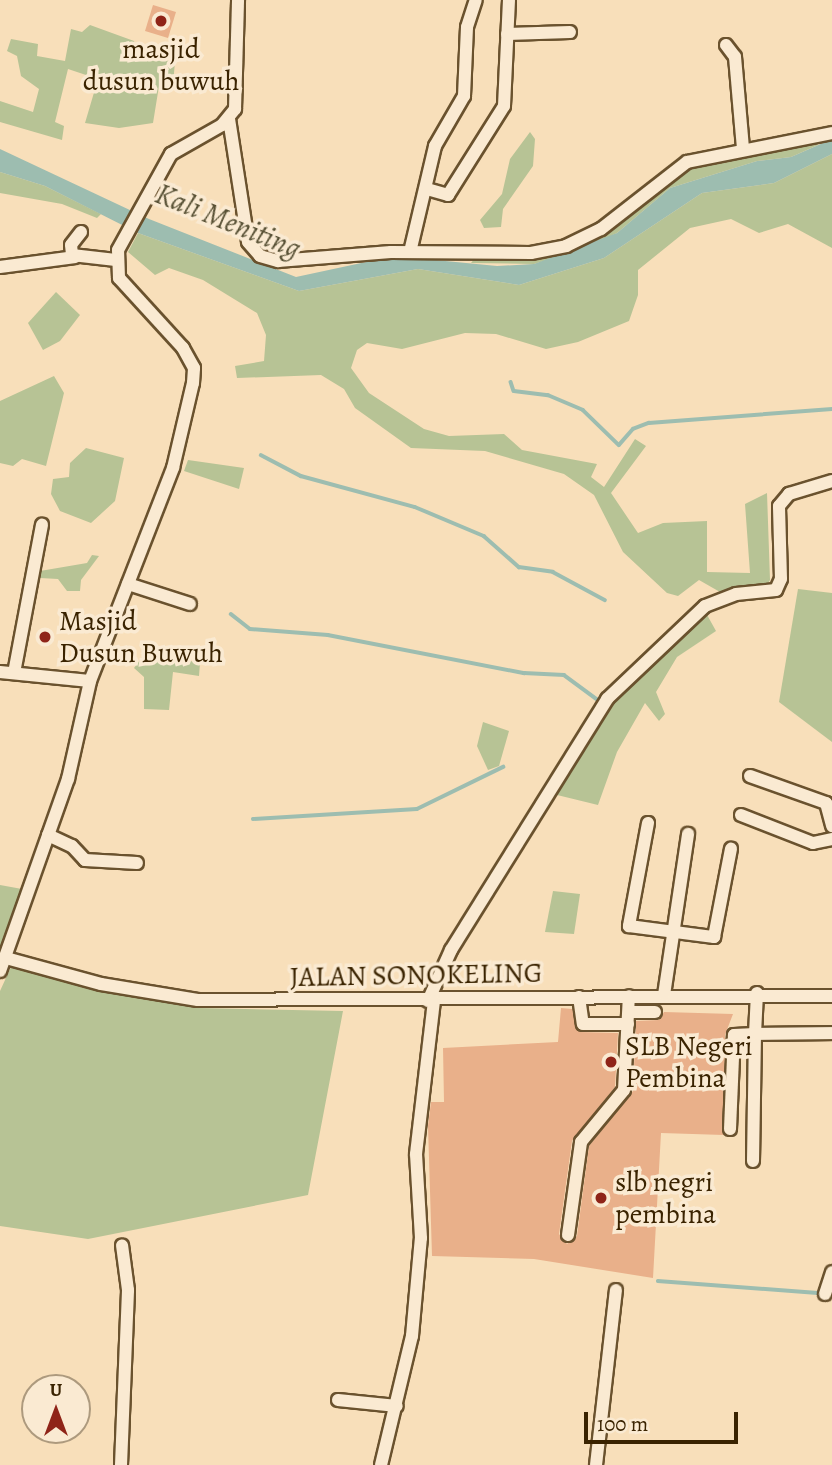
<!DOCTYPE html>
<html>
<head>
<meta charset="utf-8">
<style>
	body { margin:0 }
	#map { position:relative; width:832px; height:1465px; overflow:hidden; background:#f8dfba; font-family:Alegreya,serif }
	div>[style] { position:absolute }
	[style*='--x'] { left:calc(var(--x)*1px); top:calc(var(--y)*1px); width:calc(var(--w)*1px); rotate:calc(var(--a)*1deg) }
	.green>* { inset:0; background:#b7c395 }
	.water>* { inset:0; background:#9dbdb0 }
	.stream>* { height:3.5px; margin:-1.75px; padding:0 1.75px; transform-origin:1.75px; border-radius:1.75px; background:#9dbdb0 }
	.building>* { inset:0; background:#e9b08a }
	.roads { filter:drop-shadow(2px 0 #6a522e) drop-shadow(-2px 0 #6a522e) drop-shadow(0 2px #6a522e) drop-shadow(0 -2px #6a522e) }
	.minor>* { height:12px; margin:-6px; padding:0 6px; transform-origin:6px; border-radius:6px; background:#faead2 }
	.dots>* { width:19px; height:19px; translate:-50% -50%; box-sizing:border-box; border:4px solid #faead2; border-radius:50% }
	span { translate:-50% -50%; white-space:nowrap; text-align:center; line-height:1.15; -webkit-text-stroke:7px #faead2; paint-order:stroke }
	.poi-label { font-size:28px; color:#3a2300 }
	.left { translate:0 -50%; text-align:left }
	.street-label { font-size:28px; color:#3a2300 }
	.water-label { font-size:30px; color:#585135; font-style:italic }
	.north { position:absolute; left:21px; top:1374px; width:70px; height:70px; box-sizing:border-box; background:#faead2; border:2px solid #ad9a7e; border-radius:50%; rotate:0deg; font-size:19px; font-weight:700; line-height:28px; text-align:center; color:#3a2300 }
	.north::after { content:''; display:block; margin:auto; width:24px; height:32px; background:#8f2418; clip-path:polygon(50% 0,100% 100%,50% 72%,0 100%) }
	.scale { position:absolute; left:584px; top:1412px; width:154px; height:32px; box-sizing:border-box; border:4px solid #3a2300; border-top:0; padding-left:9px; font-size:21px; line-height:24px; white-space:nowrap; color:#3a2300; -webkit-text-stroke:5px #faead2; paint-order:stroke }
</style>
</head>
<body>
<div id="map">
	<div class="green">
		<div style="clip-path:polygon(90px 25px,134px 41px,137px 54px,175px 62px,173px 84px,159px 86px,153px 123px,119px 128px,85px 123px,98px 79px,68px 69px,55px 122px,64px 126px,62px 140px,0 122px,0 101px,33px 112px,39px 89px,21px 76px,17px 56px,7px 51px,11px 39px,38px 44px,37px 56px,65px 61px,71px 29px,82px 32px)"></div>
		<div style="clip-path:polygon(530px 132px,535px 139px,533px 166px,503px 209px,501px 227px,484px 228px,480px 220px,502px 194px,510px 159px)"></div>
		<div style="clip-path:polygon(816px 141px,818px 145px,791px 157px,757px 161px,670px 188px,617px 233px,586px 248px,534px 264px,471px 263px,476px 257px,567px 249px,701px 163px)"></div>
		<div style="clip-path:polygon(832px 154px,832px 248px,788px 224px,759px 233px,731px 219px,690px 228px,638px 270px,638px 295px,629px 321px,578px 342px,546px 349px,496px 334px,465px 333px,402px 349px,367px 343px,357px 350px,351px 368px,369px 393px,424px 429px,449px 436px,504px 434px,522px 450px,597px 464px,591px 477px,604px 487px,635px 439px,646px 446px,611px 493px,638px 533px,663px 523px,707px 521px,707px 572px,750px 573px,745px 504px,767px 493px,770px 580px,764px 590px,720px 592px,699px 580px,678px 596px,667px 593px,623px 552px,594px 495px,564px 474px,485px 451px,411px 448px,355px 408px,344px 389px,321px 375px,237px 378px,235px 366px,264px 361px,266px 335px,257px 313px,203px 280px,169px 268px,155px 275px,128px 252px,138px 233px,299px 291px,418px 269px,519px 285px,604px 258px,702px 193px,774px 183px)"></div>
		<div style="clip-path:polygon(0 172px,45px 186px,101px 214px,97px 218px,62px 204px,0 193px)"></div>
		<div style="clip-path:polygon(56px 292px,80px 315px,60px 341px,43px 350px,28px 323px)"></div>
		<div style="clip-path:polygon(54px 376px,64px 393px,46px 466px,22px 459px,13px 466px,0 463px,0 401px)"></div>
		<div style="clip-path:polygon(86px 448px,124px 458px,115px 501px,91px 523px,60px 511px,51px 494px,53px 479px,69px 477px,70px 463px)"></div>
		<div style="clip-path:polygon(188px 460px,244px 468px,239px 489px,184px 471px)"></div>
		<div style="clip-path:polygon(92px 555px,99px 556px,81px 580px,80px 591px,67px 591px,58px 579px,40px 578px,40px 571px,87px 563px)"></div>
		<div style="clip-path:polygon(798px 589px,832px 593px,832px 742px,779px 702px)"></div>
		<div style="clip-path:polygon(706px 613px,716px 631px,677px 657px,656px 692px,665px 714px,659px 721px,645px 703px,617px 752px,598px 805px,553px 794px,609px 703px)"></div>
		<div style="clip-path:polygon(146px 652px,200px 663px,199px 676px,173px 672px,169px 710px,144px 709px,144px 677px,134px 668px)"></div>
		<div style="clip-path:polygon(483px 722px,509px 731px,499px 766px,488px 770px,477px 746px)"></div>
		<div style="clip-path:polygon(0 885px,22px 889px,0 950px)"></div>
		<div style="clip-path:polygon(553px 891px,580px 894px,574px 934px,545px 932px)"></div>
		<div style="clip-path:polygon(11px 967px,198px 1008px,343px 1011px,308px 1195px,88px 1239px,0 1226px,0 991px)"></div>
	</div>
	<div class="water">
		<div style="clip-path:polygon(832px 139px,832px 154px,774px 183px,702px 193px,604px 258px,519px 285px,418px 269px,299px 291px,138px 233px,45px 186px,0 172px,0 149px,149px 219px,296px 277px,394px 256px,497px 266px,534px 264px,617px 233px,670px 188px,757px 161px,791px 157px)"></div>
	</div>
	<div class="stream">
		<div style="--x:511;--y:382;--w:9;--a:72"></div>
		<div style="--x:514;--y:391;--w:34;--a:7"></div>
		<div style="--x:548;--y:395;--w:38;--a:23"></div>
		<div style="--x:583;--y:410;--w:50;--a:44.2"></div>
		<div style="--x:619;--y:445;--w:21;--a:-49"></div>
		<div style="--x:633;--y:429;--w:17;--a:-21"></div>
		<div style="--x:649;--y:423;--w:184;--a:-4.4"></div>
		<div style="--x:261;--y:455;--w:45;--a:27.7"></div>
		<div style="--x:301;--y:476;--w:118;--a:15.2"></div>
		<div style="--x:415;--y:507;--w:75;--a:22.8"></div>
		<div style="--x:484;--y:536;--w:47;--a:41.5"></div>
		<div style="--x:519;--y:567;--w:34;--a:8"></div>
		<div style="--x:553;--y:572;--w:59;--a:28.3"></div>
		<div style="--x:231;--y:614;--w:24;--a:38"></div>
		<div style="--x:250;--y:629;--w:78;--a:4.4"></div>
		<div style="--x:328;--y:635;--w:200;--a:11"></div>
		<div style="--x:524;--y:673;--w:40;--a:2.9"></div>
		<div style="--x:564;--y:675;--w:42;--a:36.3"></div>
		<div style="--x:253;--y:819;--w:164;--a:-3.5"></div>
		<div style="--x:417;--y:809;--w:96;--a:-26"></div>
		<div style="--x:658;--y:1281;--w:160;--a:4.3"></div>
	</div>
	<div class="building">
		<div style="clip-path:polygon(153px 5px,176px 12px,168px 38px,145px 31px)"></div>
		<div style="clip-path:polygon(561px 1008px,572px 1009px,580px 1032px,618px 1033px,615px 1087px,572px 1141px,559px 1234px,567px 1244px,577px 1236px,589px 1146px,633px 1091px,636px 1021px,659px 1020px,664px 1012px,733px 1014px,725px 1035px,724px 1135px,661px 1133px,653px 1278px,534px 1259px,432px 1256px,428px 1126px,431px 1102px,444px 1102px,443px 1048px,558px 1042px)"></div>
	</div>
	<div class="roads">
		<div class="minor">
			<div style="--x:507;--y:34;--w:63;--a:-1.8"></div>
			<div style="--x:726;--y:45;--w:15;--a:53"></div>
			<div style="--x:735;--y:57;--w:91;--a:85"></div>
			<div style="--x:229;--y:119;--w:124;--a:81.2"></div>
			<div style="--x:248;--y:242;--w:18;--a:49"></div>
			<div style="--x:260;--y:256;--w:19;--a:16"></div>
			<div style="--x:278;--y:261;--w:113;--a:-4.6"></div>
			<div style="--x:391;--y:252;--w:140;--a:0.4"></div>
			<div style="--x:531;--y:253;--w:36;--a:-11"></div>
			<div style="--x:566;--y:246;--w:39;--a:-26"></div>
			<div style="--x:601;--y:229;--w:109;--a:-37.9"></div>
			<div style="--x:687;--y:162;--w:148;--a:-11.3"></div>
			<div style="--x:427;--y:189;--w:22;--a:16"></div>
			<div style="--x:448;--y:195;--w:105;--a:-57.8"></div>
			<div style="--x:504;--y:106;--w:106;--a:-87.3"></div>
			<div style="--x:81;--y:232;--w:16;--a:128"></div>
			<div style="--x:71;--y:245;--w:10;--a:84"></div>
			<div style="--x:72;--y:255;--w:44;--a:6.5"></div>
			<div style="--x:410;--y:252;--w:109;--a:-76.7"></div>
			<div style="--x:435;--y:146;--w:58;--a:-59.9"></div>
			<div style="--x:464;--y:96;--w:69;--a:-87.5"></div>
			<div style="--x:467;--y:27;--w:28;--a:-72"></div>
			<div style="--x:0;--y:267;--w:76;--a:-7.6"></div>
			<div style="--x:128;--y:584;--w:65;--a:17.9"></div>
			<div style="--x:0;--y:672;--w:90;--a:5.7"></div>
			<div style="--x:14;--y:673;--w:151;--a:-79.3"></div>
			<div style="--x:750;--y:776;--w:81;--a:19.6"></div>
			<div style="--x:826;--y:803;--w:24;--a:75"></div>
			<div style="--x:741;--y:815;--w:77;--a:21.3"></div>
			<div style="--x:813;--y:843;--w:19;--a:-12"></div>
			<div style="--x:648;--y:823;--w:105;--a:100.5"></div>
			<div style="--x:629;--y:926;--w:86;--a:7.4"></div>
			<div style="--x:714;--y:937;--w:90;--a:-79.1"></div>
			<div style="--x:48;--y:835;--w:26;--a:25"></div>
			<div style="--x:72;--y:846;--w:19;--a:47"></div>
			<div style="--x:85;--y:860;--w:52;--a:3.3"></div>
			<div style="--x:6;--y:958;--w:98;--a:15.3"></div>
			<div style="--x:101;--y:984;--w:98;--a:9.4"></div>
			<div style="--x:198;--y:1000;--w:634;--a:-0.36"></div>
			<div style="--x:0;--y:971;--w:204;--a:-70.5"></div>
			<div style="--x:68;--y:779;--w:100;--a:-77.3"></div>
			<div style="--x:90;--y:681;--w:229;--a:-68.7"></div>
			<div style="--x:173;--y:468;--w:87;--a:-76.8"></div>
			<div style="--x:193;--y:383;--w:15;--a:-86"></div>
			<div style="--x:194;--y:368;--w:23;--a:-119"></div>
			<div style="--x:183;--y:348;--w:95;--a:-132.4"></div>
			<div style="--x:119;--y:278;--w:28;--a:-92"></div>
			<div style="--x:118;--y:250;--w:110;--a:-61.1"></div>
			<div style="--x:171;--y:154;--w:59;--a:-29.6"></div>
			<div style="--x:222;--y:125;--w:21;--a:-51"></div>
			<div style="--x:235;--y:109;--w:109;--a:-88.4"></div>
			<div style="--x:664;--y:995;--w:163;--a:-81.5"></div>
			<div style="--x:579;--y:997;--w:27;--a:82"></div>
			<div style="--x:583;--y:1024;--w:45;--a:0"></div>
			<div style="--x:428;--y:1001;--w:56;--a:-65.7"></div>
			<div style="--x:451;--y:950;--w:296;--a:-58.1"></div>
			<div style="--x:607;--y:699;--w:135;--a:-43.5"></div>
			<div style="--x:705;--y:606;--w:33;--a:-21"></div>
			<div style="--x:736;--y:594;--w:40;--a:-5.7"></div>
			<div style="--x:776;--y:590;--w:12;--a:-66"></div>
			<div style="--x:781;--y:579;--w:73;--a:-91.6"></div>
			<div style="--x:779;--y:506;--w:16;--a:-50"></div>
			<div style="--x:789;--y:494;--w:45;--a:-16.8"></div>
			<div style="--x:629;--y:1012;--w:26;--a:0"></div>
			<div style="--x:730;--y:1129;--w:94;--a:-87.6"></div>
			<div style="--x:734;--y:1035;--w:21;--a:-3"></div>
			<div style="--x:755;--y:1034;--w:41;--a:-87.2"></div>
			<div style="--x:753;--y:1161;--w:127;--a:-89.1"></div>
			<div style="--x:755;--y:1034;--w:77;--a:-0.7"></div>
			<div style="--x:568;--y:1235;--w:94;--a:-82"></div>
			<div style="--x:581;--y:1142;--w:67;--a:-50.4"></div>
			<div style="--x:624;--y:1090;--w:94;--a:-87"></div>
			<div style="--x:825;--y:1294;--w:23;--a:-72"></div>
			<div style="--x:338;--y:1400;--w:59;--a:5.8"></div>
			<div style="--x:121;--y:1465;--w:175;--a:-87.7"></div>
			<div style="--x:128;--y:1290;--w:45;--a:-97.6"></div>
			<div style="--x:381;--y:1465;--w:133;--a:-76.5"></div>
			<div style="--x:412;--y:1336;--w:98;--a:-84.8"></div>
			<div style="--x:421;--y:1238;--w:84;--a:-93.4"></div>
			<div style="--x:416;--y:1154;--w:154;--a:-83.3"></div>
			<div style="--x:596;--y:1465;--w:176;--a:-83.5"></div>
		</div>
	</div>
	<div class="dots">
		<div style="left:161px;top:21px;background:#8f2418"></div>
		<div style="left:45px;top:637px;background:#8f2418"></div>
		<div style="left:611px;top:1062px;background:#8f2418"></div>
		<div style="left:601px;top:1198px;background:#8f2418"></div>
	</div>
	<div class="poi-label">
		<span style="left:161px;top:65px">masjid<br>dusun buwuh</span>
		<span class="left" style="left:59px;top:637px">Masjid<br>Dusun Buwuh</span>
		<span class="left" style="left:625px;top:1062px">SLB Negeri<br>Pembina</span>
		<span class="left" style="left:615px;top:1198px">slb negri<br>pembina</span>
	</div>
	<div class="street-label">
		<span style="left:416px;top:975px;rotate:-1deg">JALAN SONOKELING</span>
	</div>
	<div class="water-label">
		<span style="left:228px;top:221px;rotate:22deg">Kali Meniting</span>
	</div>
	<div class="north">U</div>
	<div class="scale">100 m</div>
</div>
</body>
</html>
